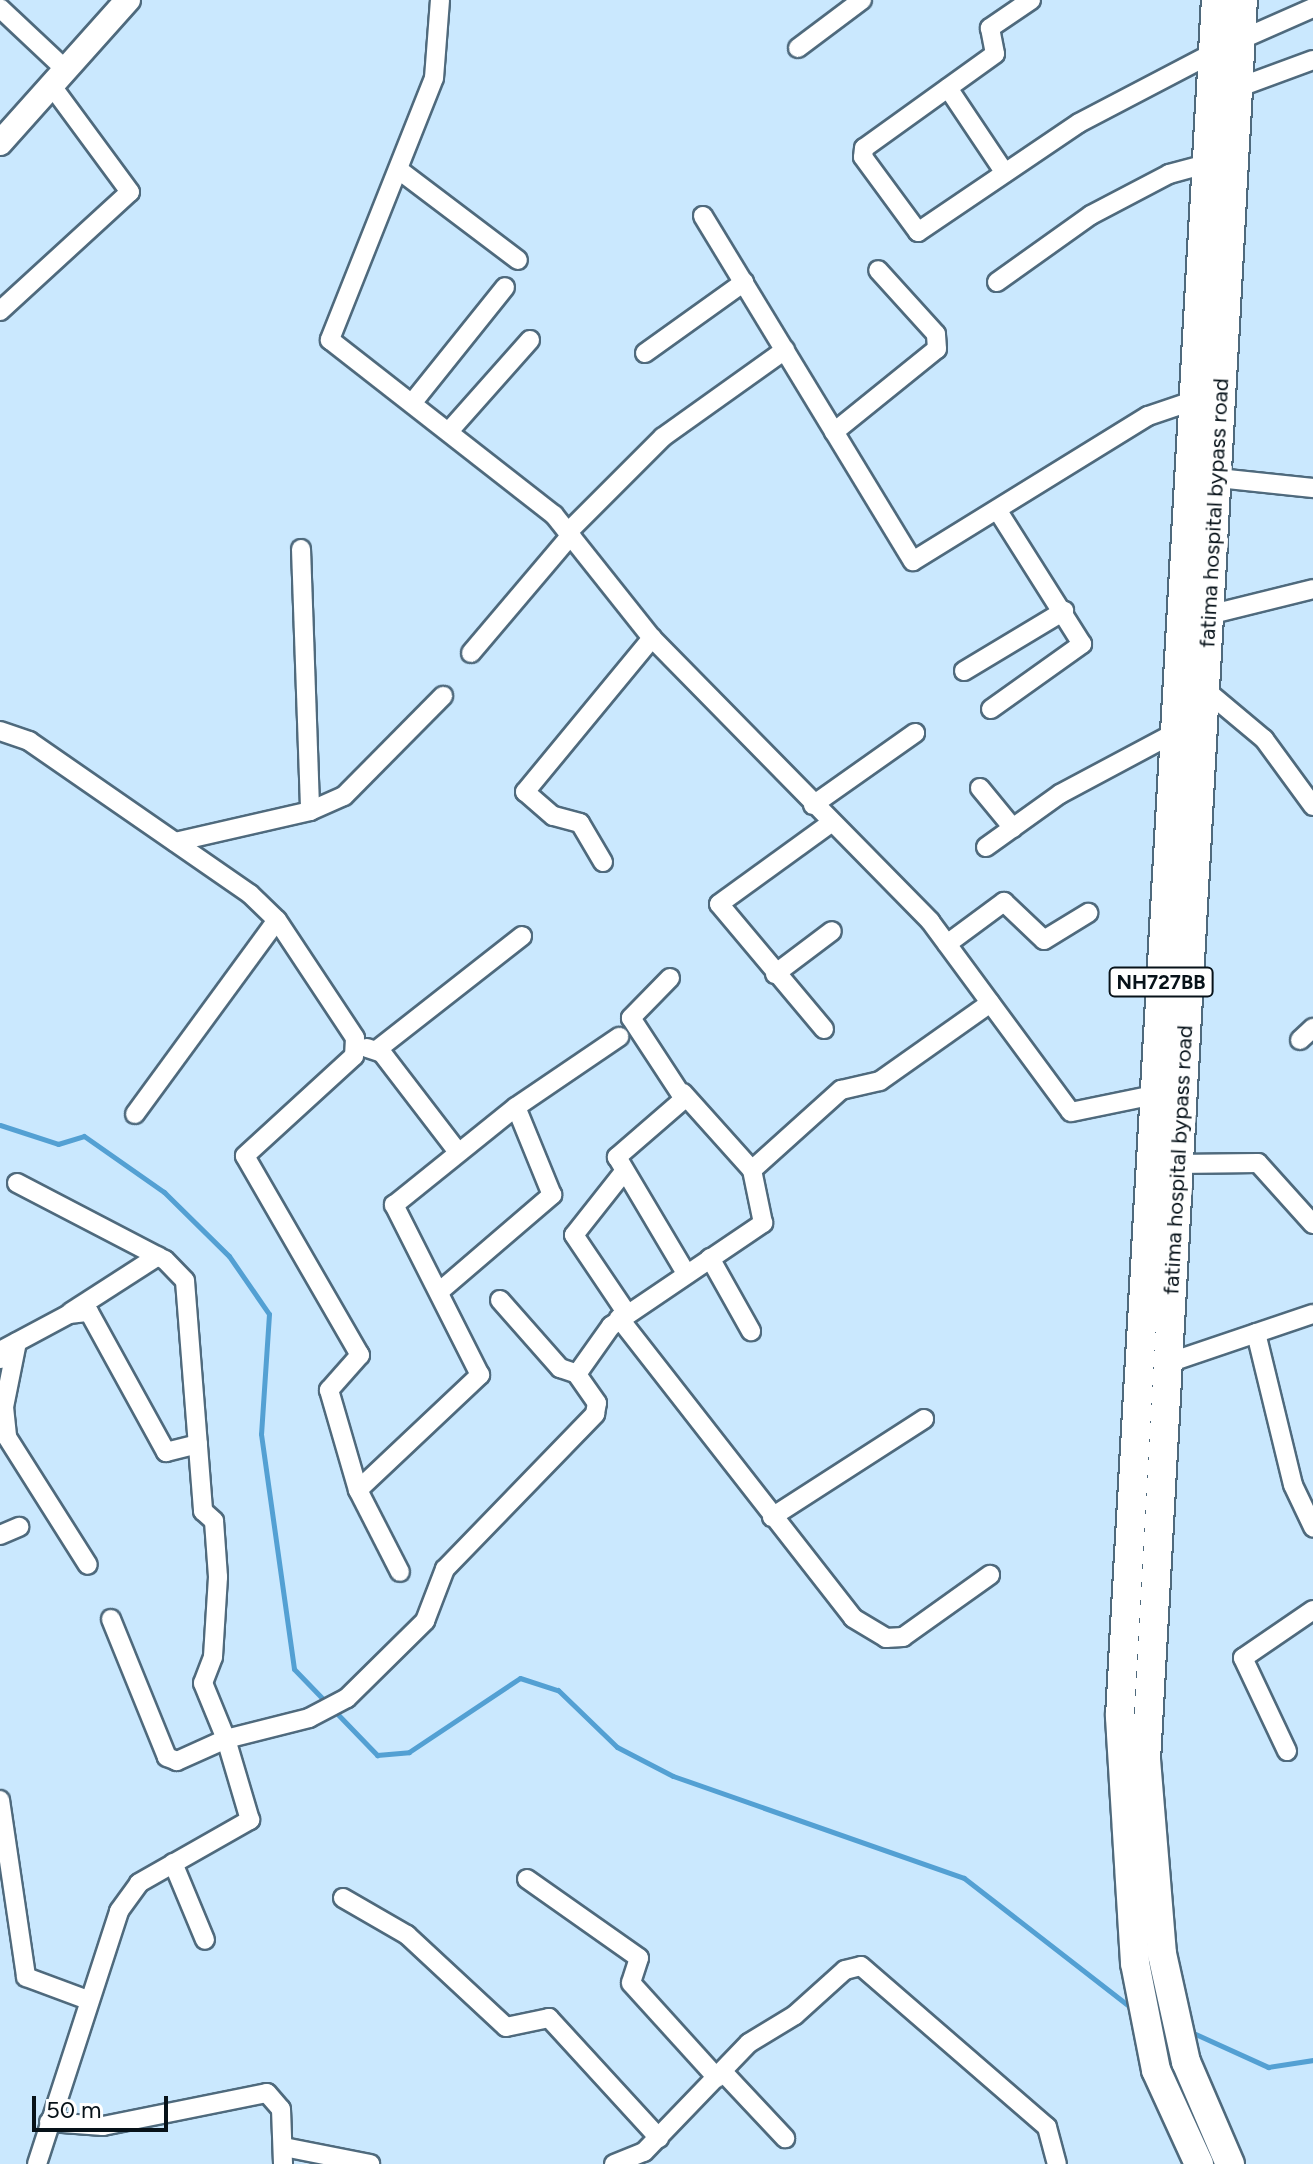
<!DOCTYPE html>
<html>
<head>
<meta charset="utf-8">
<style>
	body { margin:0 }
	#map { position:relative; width:1313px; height:2164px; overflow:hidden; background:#cae8fe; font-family:Figtree,sans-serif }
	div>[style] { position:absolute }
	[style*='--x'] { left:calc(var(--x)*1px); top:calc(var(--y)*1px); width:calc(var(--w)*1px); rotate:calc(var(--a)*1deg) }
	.stream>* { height:5px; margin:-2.5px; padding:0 2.5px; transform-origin:2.5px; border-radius:2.5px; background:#53a0d3 }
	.roads { filter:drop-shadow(2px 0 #4f6a7d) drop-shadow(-2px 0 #4f6a7d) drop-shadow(0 2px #4f6a7d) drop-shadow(0 -2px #4f6a7d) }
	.minor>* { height:18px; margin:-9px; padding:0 9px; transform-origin:9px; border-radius:9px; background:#fff }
	.secondary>* { height:24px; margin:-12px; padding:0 12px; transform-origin:12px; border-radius:12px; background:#fff }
	.trunk>* { height:28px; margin:-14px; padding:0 14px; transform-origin:14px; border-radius:14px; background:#fff }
	span { translate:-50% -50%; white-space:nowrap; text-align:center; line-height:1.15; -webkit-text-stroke:8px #fff; paint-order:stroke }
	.shield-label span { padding:2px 6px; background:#fff; border:2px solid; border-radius:6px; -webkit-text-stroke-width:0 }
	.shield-label { font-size:20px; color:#071219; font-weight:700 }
	.street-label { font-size:22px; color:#071219 }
	.scale { position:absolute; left:32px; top:2096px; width:136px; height:36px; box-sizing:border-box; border:4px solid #071219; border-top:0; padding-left:10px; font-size:24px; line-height:28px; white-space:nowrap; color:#071219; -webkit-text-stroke:6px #fff; paint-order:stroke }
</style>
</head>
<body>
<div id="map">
	<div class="stream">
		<div style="--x:0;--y:1125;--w:61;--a:18.1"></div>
		<div style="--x:58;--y:1144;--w:27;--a:-17"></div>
		<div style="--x:84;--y:1136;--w:98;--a:35"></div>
		<div style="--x:164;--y:1192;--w:91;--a:44.6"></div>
		<div style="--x:229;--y:1256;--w:70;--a:55.4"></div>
		<div style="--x:269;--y:1314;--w:120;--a:93.8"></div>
		<div style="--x:261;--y:1434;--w:237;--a:82"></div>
		<div style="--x:294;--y:1669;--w:120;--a:46"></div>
		<div style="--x:377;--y:1755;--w:32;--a:-5"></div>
		<div style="--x:409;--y:1752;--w:133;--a:-33.7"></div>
		<div style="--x:520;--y:1678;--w:40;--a:18"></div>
		<div style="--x:558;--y:1690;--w:82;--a:44"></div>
		<div style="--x:617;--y:1747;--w:63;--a:27.4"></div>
		<div style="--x:673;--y:1776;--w:308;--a:19.3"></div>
		<div style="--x:964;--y:1878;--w:214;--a:37.8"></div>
		<div style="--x:1191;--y:2032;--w:85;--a:24.4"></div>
		<div style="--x:1268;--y:2067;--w:46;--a:-8.8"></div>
	</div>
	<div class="roads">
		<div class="minor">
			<div style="--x:440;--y:0;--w:78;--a:94.4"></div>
			<div style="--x:434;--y:78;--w:282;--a:111.7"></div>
			<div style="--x:330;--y:340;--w:284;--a:38"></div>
			<div style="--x:554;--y:515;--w:157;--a:51.5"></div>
			<div style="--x:652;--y:638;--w:397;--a:45.5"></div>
			<div style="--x:930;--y:921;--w:237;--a:53.6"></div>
			<div style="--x:1071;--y:1112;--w:85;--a:-11.6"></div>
			<div style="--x:1031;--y:0;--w:50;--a:145.7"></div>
			<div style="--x:990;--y:28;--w:26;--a:79"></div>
			<div style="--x:995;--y:54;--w:161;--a:144.3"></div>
			<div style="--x:864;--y:148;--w:9;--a:96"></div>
			<div style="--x:863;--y:157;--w:93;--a:53.7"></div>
			<div style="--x:918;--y:232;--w:194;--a:-34.1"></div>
			<div style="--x:1079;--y:123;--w:151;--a:-27.6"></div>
			<div style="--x:0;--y:8;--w:89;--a:43.2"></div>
			<div style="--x:1240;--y:40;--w:80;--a:-23.7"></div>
			<div style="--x:798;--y:48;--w:80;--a:-36.9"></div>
			<div style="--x:948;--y:88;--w:102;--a:56.2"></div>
			<div style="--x:1237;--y:88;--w:81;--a:-20.2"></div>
			<div style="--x:399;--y:170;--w:149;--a:37.1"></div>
			<div style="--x:703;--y:216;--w:404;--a:58.7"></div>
			<div style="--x:913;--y:561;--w:276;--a:-31.7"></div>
			<div style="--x:1148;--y:416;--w:46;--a:-18.8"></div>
			<div style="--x:997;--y:282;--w:115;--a:-35.5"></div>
			<div style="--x:1091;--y:215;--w:88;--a:-27.7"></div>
			<div style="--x:1169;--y:174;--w:38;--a:-15"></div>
			<div style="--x:0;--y:311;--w:176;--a:-42.5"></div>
			<div style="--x:130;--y:192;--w:133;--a:-126.4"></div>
			<div style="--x:645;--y:353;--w:122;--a:-35.6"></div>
			<div style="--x:413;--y:402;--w:147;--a:-51.3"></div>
			<div style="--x:451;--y:429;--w:119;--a:-48.4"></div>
			<div style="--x:834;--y:432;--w:132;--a:-38.9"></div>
			<div style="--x:937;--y:349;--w:15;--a:-94"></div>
			<div style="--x:936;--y:334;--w:86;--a:-132.2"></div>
			<div style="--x:1208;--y:477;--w:106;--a:6"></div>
			<div style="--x:568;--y:532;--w:134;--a:-45"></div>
			<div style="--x:663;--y:437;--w:150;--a:-35.5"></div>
			<div style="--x:301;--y:549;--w:262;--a:88"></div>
			<div style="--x:1208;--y:615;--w:108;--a:-13.9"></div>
			<div style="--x:471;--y:653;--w:155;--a:-49.7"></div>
			<div style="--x:964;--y:671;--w:117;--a:-31"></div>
			<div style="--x:1203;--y:688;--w:80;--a:39.9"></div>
			<div style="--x:1264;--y:739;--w:83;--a:53.8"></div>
			<div style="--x:991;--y:709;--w:112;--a:-35.5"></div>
			<div style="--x:1082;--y:644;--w:157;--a:-122.3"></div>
			<div style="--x:0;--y:731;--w:31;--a:19"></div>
			<div style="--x:29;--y:741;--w:269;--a:34.7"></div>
			<div style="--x:250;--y:894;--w:37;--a:44"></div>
			<div style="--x:277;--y:920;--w:141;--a:56.5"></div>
			<div style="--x:355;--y:1038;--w:18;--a:93"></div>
			<div style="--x:354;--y:1056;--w:148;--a:137.5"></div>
			<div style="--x:245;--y:1156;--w:230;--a:60"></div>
			<div style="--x:360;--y:1355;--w:47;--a:131.5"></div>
			<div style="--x:329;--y:1390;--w:104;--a:73.8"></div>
			<div style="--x:358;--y:1490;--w:92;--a:62.9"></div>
			<div style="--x:980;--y:788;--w:52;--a:50.5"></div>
			<div style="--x:813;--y:805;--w:125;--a:-35.2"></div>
			<div style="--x:175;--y:842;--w:139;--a:-12.9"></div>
			<div style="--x:310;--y:811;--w:37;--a:-24"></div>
			<div style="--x:344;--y:796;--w:141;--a:-45.3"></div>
			<div style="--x:986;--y:847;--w:91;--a:-35.6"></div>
			<div style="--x:1060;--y:794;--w:132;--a:-28.1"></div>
			<div style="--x:603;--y:862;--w:45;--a:-120.5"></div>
			<div style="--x:580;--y:823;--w:28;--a:-165"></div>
			<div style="--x:553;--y:816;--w:37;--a:-139"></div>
			<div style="--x:525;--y:792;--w:200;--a:-50.5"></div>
			<div style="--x:947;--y:944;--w:71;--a:-36.4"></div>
			<div style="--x:1004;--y:902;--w:55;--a:43.5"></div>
			<div style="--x:1044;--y:940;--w:52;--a:-31.5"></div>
			<div style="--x:775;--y:974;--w:71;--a:-37"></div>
			<div style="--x:670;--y:978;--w:56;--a:134.3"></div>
			<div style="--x:631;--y:1018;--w:97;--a:56.8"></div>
			<div style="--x:684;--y:1099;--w:89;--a:139.1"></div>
			<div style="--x:617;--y:1157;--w:135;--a:59.3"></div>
			<div style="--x:824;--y:1029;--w:163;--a:-130"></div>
			<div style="--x:719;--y:904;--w:138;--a:-35.9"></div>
			<div style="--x:1300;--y:1040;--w:18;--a:-43"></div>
			<div style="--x:367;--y:1048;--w:16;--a:18"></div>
			<div style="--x:382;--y:1053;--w:125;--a:52.5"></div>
			<div style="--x:378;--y:1049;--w:183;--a:-38.1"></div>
			<div style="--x:683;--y:1093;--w:103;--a:48.1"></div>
			<div style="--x:135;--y:1114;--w:240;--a:-53.8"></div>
			<div style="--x:1177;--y:1164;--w:81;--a:-0.7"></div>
			<div style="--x:1258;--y:1163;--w:82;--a:48"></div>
			<div style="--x:623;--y:1173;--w:79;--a:128.3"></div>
			<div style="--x:574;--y:1235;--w:93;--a:56"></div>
			<div style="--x:17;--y:1183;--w:167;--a:27.5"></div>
			<div style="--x:165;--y:1260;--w:29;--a:46"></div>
			<div style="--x:185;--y:1281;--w:231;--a:85.5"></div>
			<div style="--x:203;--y:1511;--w:15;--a:42"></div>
			<div style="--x:214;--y:1521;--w:56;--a:85.9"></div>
			<div style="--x:218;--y:1577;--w:80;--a:93.6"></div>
			<div style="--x:213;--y:1657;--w:28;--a:111"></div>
			<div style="--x:203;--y:1683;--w:61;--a:67.7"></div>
			<div style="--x:226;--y:1739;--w:54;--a:155.8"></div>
			<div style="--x:177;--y:1761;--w:11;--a:-158"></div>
			<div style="--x:167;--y:1757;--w:149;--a:-112.1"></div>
			<div style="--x:710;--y:1258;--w:84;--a:60.7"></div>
			<div style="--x:440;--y:1291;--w:148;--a:-40.6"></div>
			<div style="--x:552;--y:1195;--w:95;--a:-112.2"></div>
			<div style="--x:500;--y:1300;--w:91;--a:48.6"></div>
			<div style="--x:560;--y:1368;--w:18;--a:19"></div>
			<div style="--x:71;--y:1312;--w:103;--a:-32.8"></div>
			<div style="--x:619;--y:1318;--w:380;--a:52"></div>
			<div style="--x:853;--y:1618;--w:39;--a:31"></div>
			<div style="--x:886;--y:1638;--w:17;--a:-3"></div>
			<div style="--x:903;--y:1637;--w:107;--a:-35.5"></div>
			<div style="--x:1256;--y:1333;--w:156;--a:76.3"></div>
			<div style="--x:1293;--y:1485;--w:47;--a:64.5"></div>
			<div style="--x:17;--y:1342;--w:66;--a:101.3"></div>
			<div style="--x:4;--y:1407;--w:30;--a:84"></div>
			<div style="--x:7;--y:1437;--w:151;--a:57.7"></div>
			<div style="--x:0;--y:1359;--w:9;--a:-77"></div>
			<div style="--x:2;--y:1350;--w:76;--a:-28.2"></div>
			<div style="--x:69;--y:1314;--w:20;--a:-6"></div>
			<div style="--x:89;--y:1312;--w:160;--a:61.2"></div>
			<div style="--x:166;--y:1452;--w:33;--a:-14"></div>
			<div style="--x:1168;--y:1363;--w:153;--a:-18.7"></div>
			<div style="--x:358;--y:1490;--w:168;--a:-43.3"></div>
			<div style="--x:480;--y:1375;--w:191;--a:-116.8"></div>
			<div style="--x:394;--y:1205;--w:156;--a:-38.8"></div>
			<div style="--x:516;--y:1107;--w:125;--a:-34.2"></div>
			<div style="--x:772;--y:1517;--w:181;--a:-32.8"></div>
			<div style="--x:0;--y:1535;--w:21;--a:-23"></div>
			<div style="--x:1287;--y:1751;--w:103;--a:-115.3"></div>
			<div style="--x:1243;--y:1658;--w:85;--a:-34.4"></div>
			<div style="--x:0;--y:1800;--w:179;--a:81.6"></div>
			<div style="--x:26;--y:1977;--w:66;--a:20.4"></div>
			<div style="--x:173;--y:1863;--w:83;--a:67.4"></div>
			<div style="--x:527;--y:1879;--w:137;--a:35.2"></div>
			<div style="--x:639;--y:1958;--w:26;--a:108"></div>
			<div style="--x:631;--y:1983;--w:128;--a:47.8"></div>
			<div style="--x:343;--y:1898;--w:74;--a:30"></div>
			<div style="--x:407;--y:1935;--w:135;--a:42.9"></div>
			<div style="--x:506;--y:2027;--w:44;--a:-11.8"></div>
			<div style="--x:549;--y:2018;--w:163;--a:47.5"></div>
			<div style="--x:723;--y:2072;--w:91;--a:46.8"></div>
			<div style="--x:49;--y:2122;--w:54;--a:4.2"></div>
			<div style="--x:103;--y:2126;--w:167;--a:-11.4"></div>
			<div style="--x:267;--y:2093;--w:21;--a:49"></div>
			<div style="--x:281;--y:2109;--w:55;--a:87.9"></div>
			<div style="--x:284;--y:2147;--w:88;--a:11.2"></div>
			<div style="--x:37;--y:2164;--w:266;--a:-72"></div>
			<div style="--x:119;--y:1911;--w:34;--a:-54"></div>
			<div style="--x:139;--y:1883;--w:128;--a:-29.6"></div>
			<div style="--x:250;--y:1820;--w:84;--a:-106.5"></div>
			<div style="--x:226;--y:1739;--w:86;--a:-14.2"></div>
			<div style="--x:309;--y:1718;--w:43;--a:-27.8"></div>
			<div style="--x:347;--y:1698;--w:110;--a:-44.6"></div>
			<div style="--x:425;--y:1621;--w:56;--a:-69"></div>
			<div style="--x:445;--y:1569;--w:216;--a:-45.9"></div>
			<div style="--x:595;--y:1414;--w:11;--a:-80"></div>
			<div style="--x:597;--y:1403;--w:35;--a:-125"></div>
			<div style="--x:577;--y:1374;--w:59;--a:-54.7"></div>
			<div style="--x:611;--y:1326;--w:184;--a:-34.1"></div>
			<div style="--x:763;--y:1223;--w:54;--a:-101.7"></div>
			<div style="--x:752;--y:1170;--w:120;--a:-42"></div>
			<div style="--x:841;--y:1090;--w:40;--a:-13"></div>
			<div style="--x:880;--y:1081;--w:135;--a:-35.3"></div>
			<div style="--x:614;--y:2164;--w:32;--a:-22"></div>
			<div style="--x:644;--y:2152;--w:151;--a:-46.1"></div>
			<div style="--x:749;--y:2043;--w:54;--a:-31.3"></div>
			<div style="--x:795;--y:2015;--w:67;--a:-42"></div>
			<div style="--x:845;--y:1970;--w:16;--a:-14"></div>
			<div style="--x:861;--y:1966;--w:246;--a:40.9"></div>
			<div style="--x:1047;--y:2127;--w:38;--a:75"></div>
		</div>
		<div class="secondary">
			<div style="--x:0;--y:143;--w:192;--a:-48.2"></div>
		</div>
		<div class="trunk">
			<div style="--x:1199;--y:2164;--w:103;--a:-114.6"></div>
			<div style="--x:1156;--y:2070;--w:109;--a:-101.1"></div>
			<div style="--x:1135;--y:1963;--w:247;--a:-93.5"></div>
			<div style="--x:1120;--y:1716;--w:1719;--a:-86.8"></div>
			<div style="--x:1230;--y:2164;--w:111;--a:-113.3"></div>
			<div style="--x:1186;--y:2062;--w:111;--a:-102.5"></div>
			<div style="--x:1162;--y:1954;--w:195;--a:-94.7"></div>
			<div style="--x:1146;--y:1760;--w:1763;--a:-86.85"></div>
		</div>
	</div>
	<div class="shield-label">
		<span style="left:1161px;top:982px">NH727BB</span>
	</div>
	<div class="street-label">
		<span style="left:1214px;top:513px;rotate:-87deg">fatima hospital bypass road</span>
		<span style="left:1178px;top:1160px;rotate:-87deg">fatima hospital bypass road</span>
	</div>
	<div class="scale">50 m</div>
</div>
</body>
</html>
